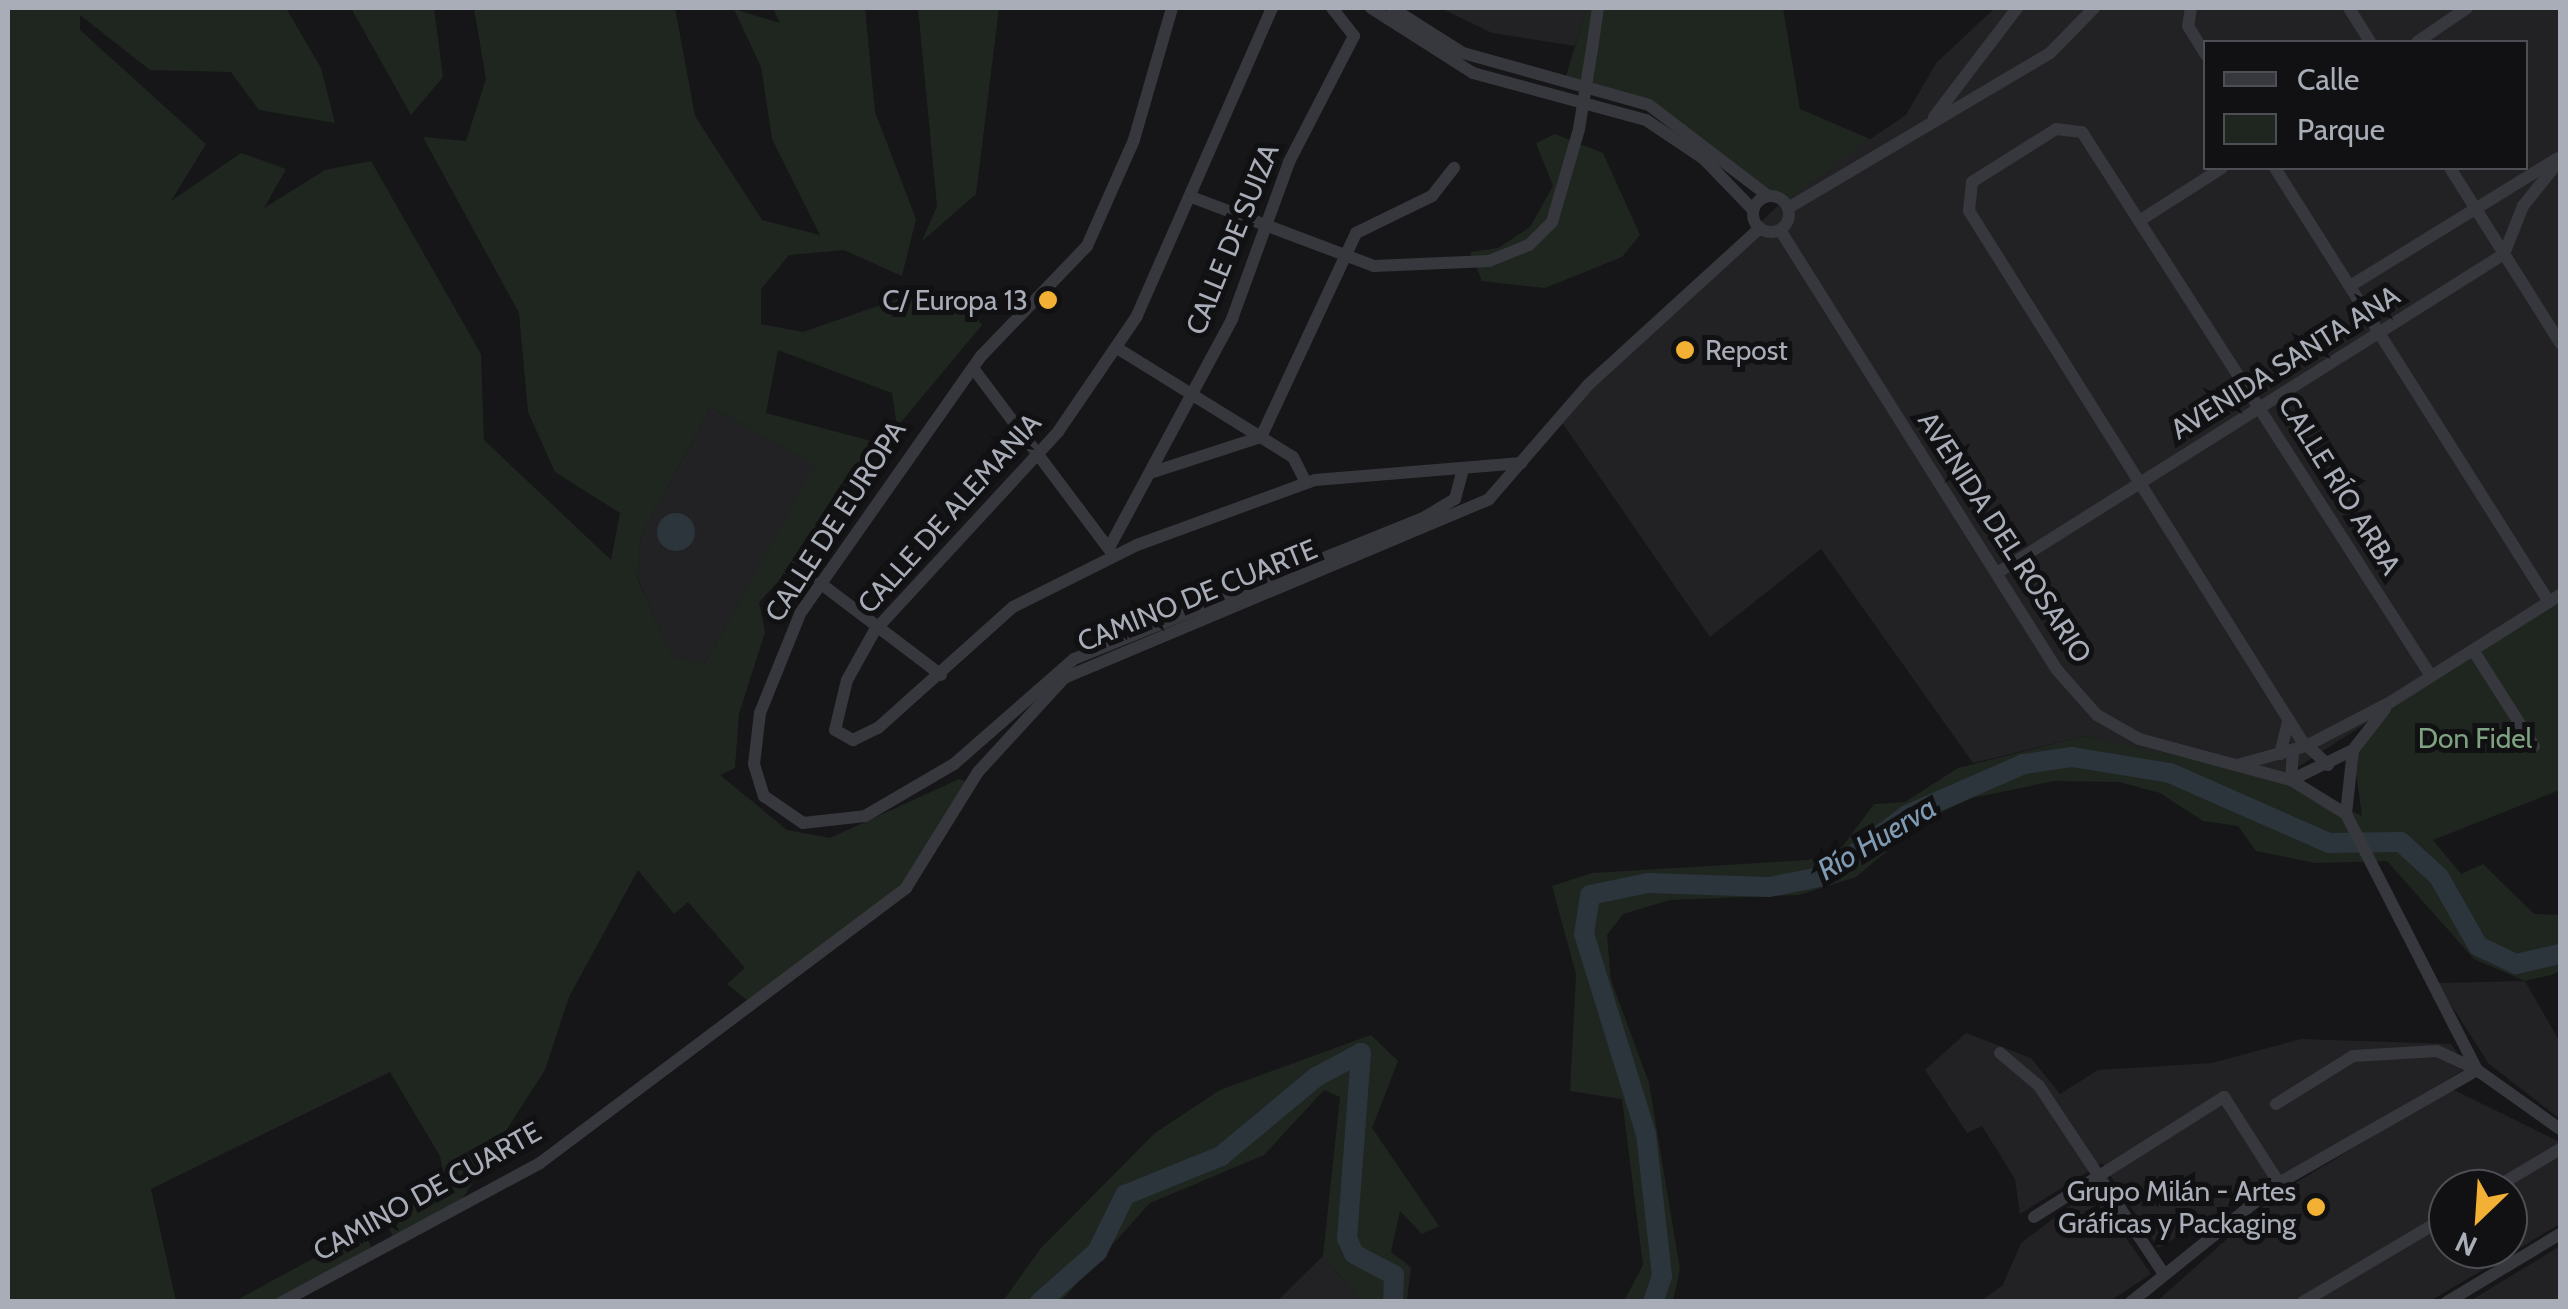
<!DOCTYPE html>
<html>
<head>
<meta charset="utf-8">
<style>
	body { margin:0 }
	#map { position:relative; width:2568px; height:1309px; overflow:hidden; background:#161618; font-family:Cabin,sans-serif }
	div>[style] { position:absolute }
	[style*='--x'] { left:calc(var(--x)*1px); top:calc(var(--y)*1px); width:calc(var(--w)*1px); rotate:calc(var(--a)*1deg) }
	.built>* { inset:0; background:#222225 }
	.green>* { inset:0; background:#1e261f }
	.water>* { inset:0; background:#2c353c }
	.round { border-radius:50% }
	.river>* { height:20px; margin:-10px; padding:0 10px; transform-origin:10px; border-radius:10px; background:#2c353c }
	.street>* { height:12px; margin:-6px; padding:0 6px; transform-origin:6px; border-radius:6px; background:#37383d }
	.street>.ring { margin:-6px; padding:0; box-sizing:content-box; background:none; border:12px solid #37383d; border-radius:50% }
	.street-bridge>* { height:12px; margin:-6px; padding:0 6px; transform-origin:6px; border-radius:6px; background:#37383d }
	.dots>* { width:28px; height:28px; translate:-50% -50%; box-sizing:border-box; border:5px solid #111113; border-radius:50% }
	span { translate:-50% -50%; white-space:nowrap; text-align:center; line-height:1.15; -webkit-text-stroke:10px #111113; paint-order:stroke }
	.street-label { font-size:28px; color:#a8adb8 }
	.poi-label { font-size:28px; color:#a8adb8 }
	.right { translate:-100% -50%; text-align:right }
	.left { translate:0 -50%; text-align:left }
	.park-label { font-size:28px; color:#7fa381 }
	.water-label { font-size:30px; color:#7f9bb3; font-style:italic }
	.frame { position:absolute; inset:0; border:10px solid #a8adb8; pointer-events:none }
	.legend { position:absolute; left:2203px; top:40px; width:325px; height:130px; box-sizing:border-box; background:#111113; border:2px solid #4d4f55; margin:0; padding:12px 18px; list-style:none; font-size:30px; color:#a8adb8 }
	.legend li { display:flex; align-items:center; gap:20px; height:50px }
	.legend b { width:50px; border:2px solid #4d4f55 }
	.north { position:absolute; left:2428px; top:1169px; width:100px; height:100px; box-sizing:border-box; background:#111113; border:2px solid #4d4f55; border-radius:50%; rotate:205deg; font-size:28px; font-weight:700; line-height:40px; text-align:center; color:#a8adb8 }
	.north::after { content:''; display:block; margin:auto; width:35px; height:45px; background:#f2b134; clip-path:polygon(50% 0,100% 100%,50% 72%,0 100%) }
</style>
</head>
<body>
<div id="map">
	<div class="built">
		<div style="clip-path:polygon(1440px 8px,1587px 8px,1575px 46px,1492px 33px)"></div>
		<div style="clip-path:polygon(evenodd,1995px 8px,2560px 8px,2560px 599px,2276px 781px,2084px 736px,1973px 763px,1821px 549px,1710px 637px,1559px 418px,1793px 191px,1906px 115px,1937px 62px,1995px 8px,2206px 42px,2526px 42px,2526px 168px,2206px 168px,2206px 42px)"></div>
		<div style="clip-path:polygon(711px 407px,816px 465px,705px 664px,673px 659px,637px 577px,641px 536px)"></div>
		<div style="clip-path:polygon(2525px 981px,2560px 1042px,2560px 1119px,2489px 1064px,2437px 983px)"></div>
		<div style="clip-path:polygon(1966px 1033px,2031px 1058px,2060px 1094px,2098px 1070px,2212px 1063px,2301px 1039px,2451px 1044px,2467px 1068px,2158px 1248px,2102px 1163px,2020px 1214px,2015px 1179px,1982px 1126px,1967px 1133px,1925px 1070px)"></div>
		<div style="clip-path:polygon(evenodd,2452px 1089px,2560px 1142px,2560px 1224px,2430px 1301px,2156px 1302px,2280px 1192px,2452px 1089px,2448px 1189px,2508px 1189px,2508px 1249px,2448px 1249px,2448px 1189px)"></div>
		<div style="clip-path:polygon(2092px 1189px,2151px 1274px,2110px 1301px,1981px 1301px,2003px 1285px,2021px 1243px)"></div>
		<div style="clip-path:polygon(2560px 1246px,2560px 1301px,2470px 1301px)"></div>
		<div style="clip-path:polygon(1323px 1256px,1362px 1301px,1276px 1302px)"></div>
	</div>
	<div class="green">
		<div style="clip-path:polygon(evenodd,8px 8px,286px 8px,321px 68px,335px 123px,259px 110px,231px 72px,150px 70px,80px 15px,80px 30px,206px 144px,171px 201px,241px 153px,286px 169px,264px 208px,325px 170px,371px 161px,481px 354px,484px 440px,611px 560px,620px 513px,555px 472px,528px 412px,519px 313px,423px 137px,466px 141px,486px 79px,474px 8px,675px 8px,695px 116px,762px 220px,820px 235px,772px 139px,761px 67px,734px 9px,780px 23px,773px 8px,865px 8px,875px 112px,916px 219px,902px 276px,844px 250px,789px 255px,761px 289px,761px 324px,803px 332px,915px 293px,968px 305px,982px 325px,897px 427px,892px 393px,778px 350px,766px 413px,871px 441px,813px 545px,759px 602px,765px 632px,739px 714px,735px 768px,720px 775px,787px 830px,830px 838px,959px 779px,972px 784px,906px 888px,753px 1005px,727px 984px,745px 968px,688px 902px,674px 914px,638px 870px,569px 997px,545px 1070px,455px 1210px,393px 1236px,384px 1220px,446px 1186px,440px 1156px,390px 1072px,151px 1189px,176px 1301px,8px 1302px,8px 8px,711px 407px,815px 465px,705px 664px,673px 658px,637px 578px,641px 536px,711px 407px)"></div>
		<div style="clip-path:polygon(351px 8px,434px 8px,443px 77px,411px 115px)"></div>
		<div style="clip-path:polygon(918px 8px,999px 8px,976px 194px,922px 241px,937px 206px)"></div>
		<div style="clip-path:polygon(1587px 8px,1783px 8px,1800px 109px,1870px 139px,1785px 202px,1768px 196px,1680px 123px,1565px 79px)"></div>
		<div style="clip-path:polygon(1555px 134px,1603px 153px,1640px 235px,1622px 257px,1545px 288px,1482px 281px,1470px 252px,1498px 248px,1530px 227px,1553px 186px,1536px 143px)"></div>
		<div style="clip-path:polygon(2560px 599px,2560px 790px,2433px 840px,2461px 874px,2483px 864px,2534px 914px,2560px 915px,2560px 971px,2551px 975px,2525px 981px,2474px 959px,2387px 861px,2315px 863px,2256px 851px,2238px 826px,2203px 821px,2160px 793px,2119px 782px,2054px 781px,1972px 798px,1923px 821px,1856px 877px,1799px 895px,1670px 900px,1623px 914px,1607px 935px,1611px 980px,1649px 1083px,1680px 1269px,1673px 1301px,1624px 1301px,1643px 1265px,1622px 1099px,1570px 1091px,1576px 974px,1552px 886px,1592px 873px,1808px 860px,1842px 847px,1874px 804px,1905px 802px,1958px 768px,2084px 736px,2291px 780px,2362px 816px,2353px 750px,2389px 703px)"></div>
		<div style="clip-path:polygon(1371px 1035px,1398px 1061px,1372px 1128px,1439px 1226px,1422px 1234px,1400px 1211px,1391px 1252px,1411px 1267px,1407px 1301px,1362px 1301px,1323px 1256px,1340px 1097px,1324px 1090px,1264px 1155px,1150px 1203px,1061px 1301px,1003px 1301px,1041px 1248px,1155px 1133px,1220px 1090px)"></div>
		<div style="clip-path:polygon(364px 1231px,371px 1247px,282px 1301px,233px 1302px)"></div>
	</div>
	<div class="water">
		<div class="round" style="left:657px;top:513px;width:38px;height:38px"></div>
	</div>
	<div class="river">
		<div style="--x:1040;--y:1302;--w:76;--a:-41.3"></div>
		<div style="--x:1097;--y:1252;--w:64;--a:-63.8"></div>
		<div style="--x:1125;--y:1195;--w:104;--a:-22.1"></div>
		<div style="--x:1221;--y:1156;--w:124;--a:-39.7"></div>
		<div style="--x:1316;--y:1077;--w:51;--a:-28.1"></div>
		<div style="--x:1361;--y:1053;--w:186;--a:94.3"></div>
		<div style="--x:1347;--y:1238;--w:17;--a:66"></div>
		<div style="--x:1354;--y:1254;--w:45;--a:27.7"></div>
		<div style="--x:1394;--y:1275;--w:27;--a:92"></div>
		<div style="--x:1653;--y:1302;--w:28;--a:-71"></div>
		<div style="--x:1662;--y:1276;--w:143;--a:-96.4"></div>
		<div style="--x:1646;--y:1134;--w:209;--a:-107.2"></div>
		<div style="--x:1584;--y:934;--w:39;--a:-81"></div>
		<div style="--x:1590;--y:895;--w:59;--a:-11.7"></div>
		<div style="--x:1648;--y:883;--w:121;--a:1.9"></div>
		<div style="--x:1769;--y:887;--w:57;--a:-11.1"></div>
		<div style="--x:1825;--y:876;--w:102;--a:-36.6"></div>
		<div style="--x:1907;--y:815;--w:128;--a:-23.6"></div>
		<div style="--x:2024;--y:764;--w:49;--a:-8.3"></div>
		<div style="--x:2072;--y:757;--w:99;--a:9.3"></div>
		<div style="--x:2170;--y:773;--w:174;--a:23.8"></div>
		<div style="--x:2329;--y:843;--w:72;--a:-0.8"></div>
		<div style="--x:2401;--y:842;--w:52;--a:42.6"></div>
		<div style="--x:2439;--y:877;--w:79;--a:60.5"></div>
		<div style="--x:2478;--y:946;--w:42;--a:25.3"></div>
		<div style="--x:2516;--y:964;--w:45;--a:-12.8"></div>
	</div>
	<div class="street">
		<div style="--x:1172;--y:8;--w:137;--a:106.1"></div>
		<div style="--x:1134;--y:140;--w:116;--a:113.9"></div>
		<div style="--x:1087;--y:246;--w:153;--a:133.9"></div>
		<div style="--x:981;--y:356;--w:315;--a:125.1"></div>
		<div style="--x:800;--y:614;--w:107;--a:112"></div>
		<div style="--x:760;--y:713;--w:51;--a:96.7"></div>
		<div style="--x:754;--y:764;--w:34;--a:73"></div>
		<div style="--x:764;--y:796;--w:47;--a:34.7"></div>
		<div style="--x:803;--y:823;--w:62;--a:-6.4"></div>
		<div style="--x:865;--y:816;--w:103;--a:-30.3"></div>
		<div style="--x:954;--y:764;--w:159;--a:-41.2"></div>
		<div style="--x:1074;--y:659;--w:379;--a:-22"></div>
		<div style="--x:1425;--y:517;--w:35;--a:-31"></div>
		<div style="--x:1455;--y:499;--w:27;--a:-75"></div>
		<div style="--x:1272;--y:8;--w:336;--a:113.7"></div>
		<div style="--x:1137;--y:316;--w:140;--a:124.3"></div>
		<div style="--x:1058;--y:432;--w:270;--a:132.7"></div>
		<div style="--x:875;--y:630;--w:57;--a:119.2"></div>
		<div style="--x:847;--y:680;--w:51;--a:103.5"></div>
		<div style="--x:835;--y:730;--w:21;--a:29"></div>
		<div style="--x:853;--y:740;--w:28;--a:-26"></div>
		<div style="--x:878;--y:728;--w:181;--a:-41.9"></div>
		<div style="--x:1013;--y:607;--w:139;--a:-26.6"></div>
		<div style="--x:1137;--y:545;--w:189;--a:-20.1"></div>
		<div style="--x:1315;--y:480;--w:207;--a:-4.7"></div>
		<div style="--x:1371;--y:8;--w:121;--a:32.5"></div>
		<div style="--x:1473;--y:73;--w:179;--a:15.2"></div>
		<div style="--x:1646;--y:120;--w:70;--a:33.9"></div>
		<div style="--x:1704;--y:159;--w:71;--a:46.1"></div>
		<div style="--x:1392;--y:8;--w:84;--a:32.4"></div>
		<div style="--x:1463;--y:53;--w:193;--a:15.6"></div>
		<div style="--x:1649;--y:105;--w:150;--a:37.4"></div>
		<div style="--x:2191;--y:8;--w:18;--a:99"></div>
		<div style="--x:2188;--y:26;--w:34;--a:58"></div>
		<div style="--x:2349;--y:8;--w:40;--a:58"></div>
		<div style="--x:2417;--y:42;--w:60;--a:-34.2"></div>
		<div style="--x:1592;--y:49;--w:41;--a:-81.7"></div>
		<div style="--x:1934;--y:117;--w:137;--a:-52.7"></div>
		<div style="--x:2275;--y:168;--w:513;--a:57.73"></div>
		<div style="--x:2450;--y:168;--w:207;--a:57.8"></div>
		<div class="ring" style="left:1753px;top:196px;width:24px;height:24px"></div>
		<div style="--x:1194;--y:198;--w:192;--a:20.7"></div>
		<div style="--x:1374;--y:266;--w:115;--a:-2.5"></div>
		<div style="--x:1489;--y:261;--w:43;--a:-21.8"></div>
		<div style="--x:1529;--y:245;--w:33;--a:-45"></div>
		<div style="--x:1552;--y:222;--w:97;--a:-73.8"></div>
		<div style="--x:1788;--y:208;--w:304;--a:-30.6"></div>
		<div style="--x:2050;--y:53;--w:63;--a:-45.6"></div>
		<div style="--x:2139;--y:221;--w:98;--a:-32.6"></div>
		<div style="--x:1780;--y:230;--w:520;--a:57.81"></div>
		<div style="--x:2057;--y:670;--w:60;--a:48.4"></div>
		<div style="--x:2097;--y:715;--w:48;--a:29.7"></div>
		<div style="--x:2139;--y:739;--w:157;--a:15.1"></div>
		<div style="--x:2291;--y:780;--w:65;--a:31.7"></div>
		<div style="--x:2346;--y:814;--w:288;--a:62.9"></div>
		<div style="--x:2477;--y:1070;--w:102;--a:35.4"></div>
		<div style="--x:2350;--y:286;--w:244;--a:-31.6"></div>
		<div style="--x:1117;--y:348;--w:207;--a:31.8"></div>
		<div style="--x:1293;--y:457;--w:28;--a:63"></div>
		<div style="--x:973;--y:368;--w:231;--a:53.1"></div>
		<div style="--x:1150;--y:473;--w:117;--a:-18"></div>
		<div style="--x:1261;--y:437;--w:225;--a:-65"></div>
		<div style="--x:1356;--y:233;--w:85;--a:-26"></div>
		<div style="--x:1432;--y:196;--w:36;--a:-52"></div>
		<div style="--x:1110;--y:546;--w:258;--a:-61.7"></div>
		<div style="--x:1232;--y:319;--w:167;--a:-70"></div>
		<div style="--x:1289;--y:162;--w:142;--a:-62.7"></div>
		<div style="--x:1354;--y:36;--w:36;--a:-128"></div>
		<div style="--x:1997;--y:573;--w:599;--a:-32.18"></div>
		<div style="--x:2504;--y:254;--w:52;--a:-68.4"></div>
		<div style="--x:2523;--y:206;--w:59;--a:-51.2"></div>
		<div style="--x:820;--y:583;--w:152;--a:37.2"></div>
		<div style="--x:2473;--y:650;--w:114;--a:57.6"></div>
		<div style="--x:2280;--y:754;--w:36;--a:-76"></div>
		<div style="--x:2241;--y:764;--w:67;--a:-15.5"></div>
		<div style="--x:2306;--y:746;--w:93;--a:-27.4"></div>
		<div style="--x:2389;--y:703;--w:202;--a:-32.3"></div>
		<div style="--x:2328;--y:765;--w:35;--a:-137"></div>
		<div style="--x:2302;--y:741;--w:626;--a:-122.14"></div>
		<div style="--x:1969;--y:211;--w:29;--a:-84"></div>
		<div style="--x:1972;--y:182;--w:99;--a:-32.2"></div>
		<div style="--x:2056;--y:129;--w:26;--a:7"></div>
		<div style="--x:2082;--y:132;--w:646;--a:57.32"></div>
		<div style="--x:2291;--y:780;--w:69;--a:-25.8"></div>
		<div style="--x:2291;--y:780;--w:30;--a:-86"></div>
		<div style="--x:2346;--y:814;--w:64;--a:-83.8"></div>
		<div style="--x:2353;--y:750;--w:52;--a:-52"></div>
		<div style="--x:2000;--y:1053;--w:51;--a:40.2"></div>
		<div style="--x:2039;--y:1086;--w:226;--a:56.4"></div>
		<div style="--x:2276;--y:1104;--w:91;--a:-31.9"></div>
		<div style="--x:2353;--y:1056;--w:84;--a:-3.4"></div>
		<div style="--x:2437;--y:1051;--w:41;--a:24.7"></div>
		<div style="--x:2493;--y:1189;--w:78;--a:-30.8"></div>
		<div style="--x:2034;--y:1217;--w:225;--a:-32.3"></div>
		<div style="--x:2224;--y:1097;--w:102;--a:57.4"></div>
		<div style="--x:282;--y:1302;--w:293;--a:-28.3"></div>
		<div style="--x:540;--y:1163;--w:458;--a:-36.9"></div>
		<div style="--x:906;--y:888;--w:137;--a:-58.2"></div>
		<div style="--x:978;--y:772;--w:127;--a:-47.5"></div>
		<div style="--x:1064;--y:678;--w:461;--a:-22.8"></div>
		<div style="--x:1489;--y:499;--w:151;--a:-49"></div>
		<div style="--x:1588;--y:385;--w:233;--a:-42.4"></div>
		<div style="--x:2131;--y:1302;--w:190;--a:-38.8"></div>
		<div style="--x:2279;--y:1183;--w:228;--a:-29.7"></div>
		<div style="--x:2303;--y:1302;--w:169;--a:-30.7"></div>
		<div style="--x:2447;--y:1302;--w:132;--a:-31"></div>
	</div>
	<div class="street-bridge">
		<div style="--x:1579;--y:129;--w:81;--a:-80.8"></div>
	</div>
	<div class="dots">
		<div style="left:1048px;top:300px;background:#f2b134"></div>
		<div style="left:1685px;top:350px;background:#f2b134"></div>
		<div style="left:2316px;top:1207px;background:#f2b134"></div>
	</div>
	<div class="street-label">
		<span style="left:1232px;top:239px;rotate:-68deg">CALLE DE SUIZA</span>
		<span style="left:2285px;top:362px;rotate:-32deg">AVENIDA SANTA ANA</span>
		<span style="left:2340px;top:485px;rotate:58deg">CALLE RÍO ARBA</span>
		<span style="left:949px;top:513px;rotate:-48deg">CALLE DE ALEMANIA</span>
		<span style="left:835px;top:521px;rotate:-57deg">CALLE DE EUROPA</span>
		<span style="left:2005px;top:537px;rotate:57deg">AVENIDA DEL ROSARIO</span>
		<span style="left:1197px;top:595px;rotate:-22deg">CAMINO DE CUARTE</span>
		<span style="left:427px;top:1191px;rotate:-29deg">CAMINO DE CUARTE</span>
	</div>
	<div class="poi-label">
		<span class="right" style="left:1028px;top:300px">C/ Europa 13</span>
		<span class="left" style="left:1705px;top:350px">Repost</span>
		<span class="right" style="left:2296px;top:1207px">Grupo Milán - Artes<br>Gráficas y Packaging</span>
	</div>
	<div class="park-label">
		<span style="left:2475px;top:738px">Don Fidel</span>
	</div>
	<div class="water-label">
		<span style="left:1877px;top:839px;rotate:-31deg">Río Huerva</span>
	</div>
	<div class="frame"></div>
	<ul class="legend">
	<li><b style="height:12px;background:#37383d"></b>Calle</li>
	<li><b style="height:28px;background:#1e261f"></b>Parque</li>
	</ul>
	<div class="north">N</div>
</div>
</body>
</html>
